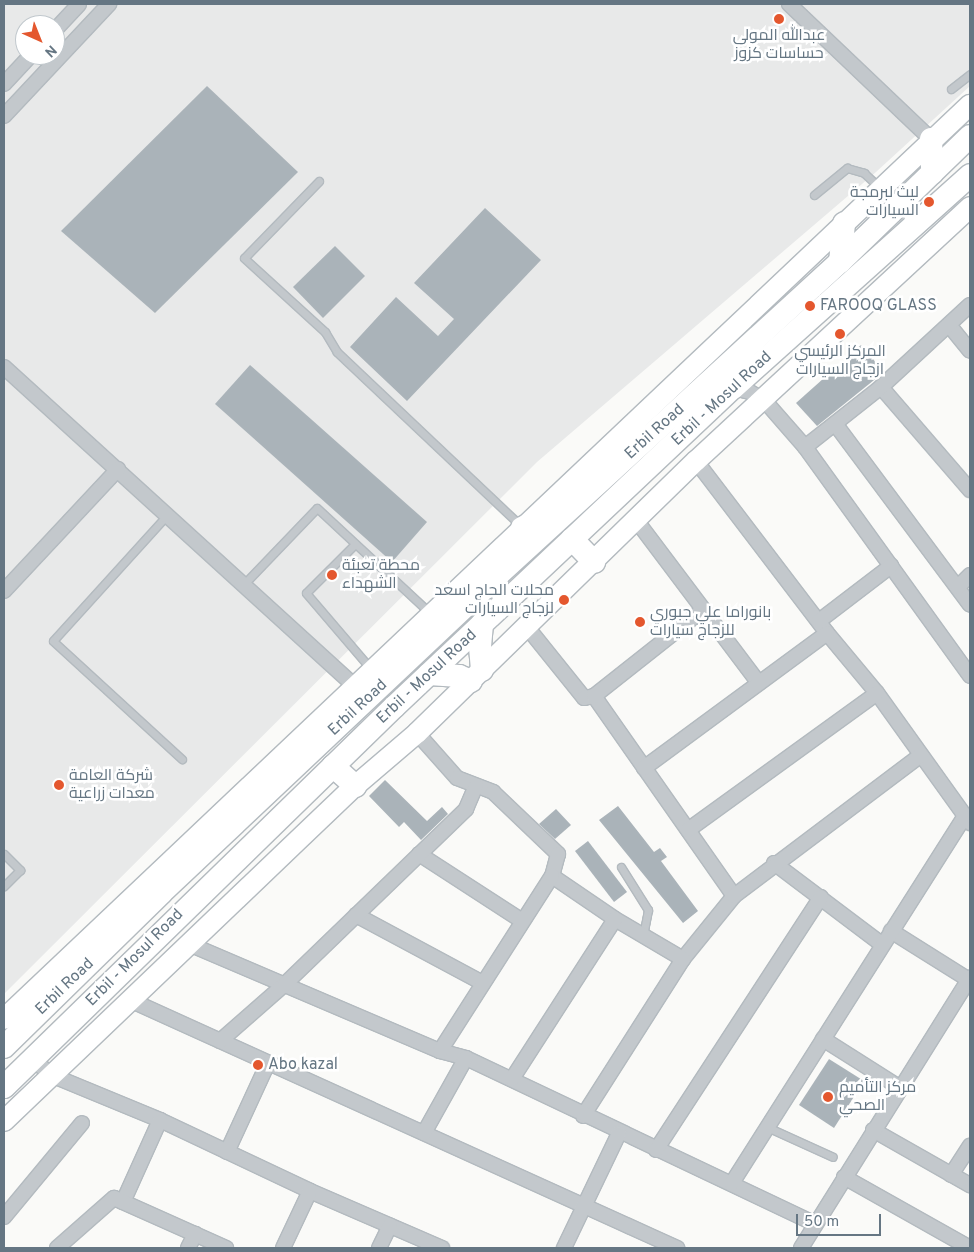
<!DOCTYPE html>
<html>
<head>
<meta charset="utf-8">
<style>
	body { margin:0 }
	#map { position:relative; width:974px; height:1252px; overflow:hidden; background:#fafaf8; font-family:Overpass,Cairo,sans-serif }
	div>[style] { position:absolute }
	[style*='--x'] { left:calc(var(--x)*1px); top:calc(var(--y)*1px); width:calc(var(--w)*1px); rotate:calc(var(--a)*1deg) }
	.built>* { inset:0; background:#e8e9e9 }
	.building>* { inset:0; background:#aab3b9 }
	.roads { filter:drop-shadow(1px 0 #b3babf) drop-shadow(-1px 0 #b3babf) drop-shadow(0 1px #b3babf) drop-shadow(0 -1px #b3babf) }
	.service>* { height:7px; margin:-3.5px; padding:0 3.5px; transform-origin:3.5px; border-radius:3.5px; background:#c3c8cc }
	.minor>* { height:14px; margin:-7px; padding:0 7px; transform-origin:7px; border-radius:7px; background:#c3c8cc }
	.secondary>* { height:20px; margin:-10px; padding:0 10px; transform-origin:10px; border-radius:10px; background:#fff }
	.trunk>* { height:22px; margin:-11px; padding:0 11px; transform-origin:11px; border-radius:11px; background:#fff }
	.dots>* { width:14px; height:14px; translate:-50% -50%; box-sizing:border-box; border:2px solid #fff; border-radius:50% }
	span { translate:-50% -50%; white-space:nowrap; text-align:center; line-height:1.15; -webkit-text-stroke:5px #fff; paint-order:stroke }
	.poi-label { font-size:16px; color:#657683 }
	.right { translate:-100% -50%; text-align:right }
	.left { translate:0 -50%; text-align:left }
	.street-label { font-size:16px; color:#657683 }
	.frame { position:absolute; inset:0; border:5px solid #657683; pointer-events:none }
	.north { position:absolute; left:15px; top:15px; width:50px; height:50px; box-sizing:border-box; background:#fff; border:1px solid #c1c8cd; border-radius:50%; rotate:136deg; font-size:14px; font-weight:700; line-height:20px; text-align:center; color:#657683 }
	.north::after { content:''; display:block; margin:auto; width:18px; height:22px; background:#e4572e; clip-path:polygon(50% 0,100% 100%,50% 72%,0 100%) }
	.scale { position:absolute; left:796px; top:1214px; width:85px; height:22px; box-sizing:border-box; border:2px solid #657683; border-top:0; padding-left:6px; font-size:15px; line-height:18px; white-space:nowrap; color:#657683; -webkit-text-stroke:4px #fff; paint-order:stroke }
</style>
</head>
<body>
<div id="map">
	<div class="built">
		<div style="clip-path:polygon(evenodd,4px 4px,970px 4px,970px 86px,876px 172px,537px 462px,4px 994px,4px 4px,25px 25px,55px 25px,55px 55px,25px 55px,25px 25px)"></div>
	</div>
	<div class="building">
		<div style="clip-path:polygon(207px 86px,298px 172px,155px 313px,61px 231px)"></div>
		<div style="clip-path:polygon(485px 208px,541px 260px,407px 401px,350px 347px,396px 297px,438px 336px,454px 319px,414px 283px)"></div>
		<div style="clip-path:polygon(335px 246px,365px 276px,323px 318px,293px 287px)"></div>
		<div style="clip-path:polygon(861px 345px,884px 372px,817px 426px,796px 403px)"></div>
		<div style="clip-path:polygon(250px 365px,427px 522px,392px 562px,215px 404px)"></div>
		<div style="clip-path:polygon(385px 780px,427px 821px,442px 807px,448px 814px,421px 840px,404px 822px,399px 827px,369px 796px)"></div>
		<div style="clip-path:polygon(618px 806px,654px 852px,660px 848px,667px 857px,661px 861px,698px 911px,683px 923px,599px 820px)"></div>
		<div style="clip-path:polygon(556px 809px,571px 825px,555px 839px,539px 824px)"></div>
		<div style="clip-path:polygon(588px 841px,627px 892px,614px 902px,575px 851px)"></div>
		<div style="clip-path:polygon(829px 1059px,864px 1081px,834px 1128px,799px 1105px)"></div>
	</div>
	<div class="roads">
		<div class="service">
			<div style="--x:951;--y:89;--w:24;--a:-38"></div>
			<div style="--x:319;--y:181;--w:107;--a:134.2"></div>
			<div style="--x:244;--y:258;--w:110;--a:42.4"></div>
			<div style="--x:325;--y:332;--w:23;--a:59"></div>
			<div style="--x:337;--y:352;--w:252;--a:43.4"></div>
			<div style="--x:814;--y:195;--w:43;--a:-39.3"></div>
			<div style="--x:847;--y:168;--w:18;--a:16"></div>
			<div style="--x:864;--y:173;--w:22;--a:43"></div>
			<div style="--x:168;--y:514;--w:171;--a:132.2"></div>
			<div style="--x:53;--y:641;--w:175;--a:42.5"></div>
			<div style="--x:355;--y:544;--w:69;--a:135"></div>
			<div style="--x:306;--y:593;--w:100;--a:49.5"></div>
			<div style="--x:244;--y:584;--w:105;--a:-46.2"></div>
			<div style="--x:317;--y:508;--w:154;--a:42.9"></div>
			<div style="--x:4;--y:854;--w:23;--a:45"></div>
			<div style="--x:20;--y:870;--w:23;--a:135"></div>
			<div style="--x:621;--y:867;--w:51;--a:57.9"></div>
			<div style="--x:648;--y:910;--w:26;--a:101"></div>
			<div style="--x:767;--y:1127;--w:72;--a:24.4"></div>
		</div>
		<div class="minor">
			<div style="--x:789;--y:4;--w:196;--a:43.6"></div>
			<div style="--x:55;--y:30;--w:35;--a:-47"></div>
			<div style="--x:4;--y:84;--w:40;--a:-47"></div>
			<div style="--x:4;--y:116;--w:154;--a:-46.8"></div>
			<div style="--x:949;--y:325;--w:33;--a:51"></div>
			<div style="--x:4;--y:367;--w:474;--a:42.3"></div>
			<div style="--x:881;--y:387;--w:136;--a:49.2"></div>
			<div style="--x:733;--y:388;--w:17;--a:13"></div>
			<div style="--x:750;--y:392;--w:16;--a:30"></div>
			<div style="--x:764;--y:400;--w:62;--a:48.9"></div>
			<div style="--x:805;--y:447;--w:282;--a:54.2"></div>
			<div style="--x:836;--y:425;--w:224;--a:53.3"></div>
			<div style="--x:805;--y:447;--w:97;--a:-38.3"></div>
			<div style="--x:881;--y:387;--w:121;--a:-42.7"></div>
			<div style="--x:696;--y:461;--w:216;--a:52.7"></div>
			<div style="--x:827;--y:633;--w:78;--a:50.2"></div>
			<div style="--x:877;--y:693;--w:160;--a:54.4"></div>
			<div style="--x:636;--y:520;--w:204;--a:53"></div>
			<div style="--x:958;--y:587;--w:17;--a:-45"></div>
			<div style="--x:4;--y:591;--w:167;--a:-46.9"></div>
			<div style="--x:819;--y:621;--w:91;--a:-37.4"></div>
			<div style="--x:527;--y:627;--w:91;--a:51.2"></div>
			<div style="--x:584;--y:698;--w:10;--a:-11"></div>
			<div style="--x:594;--y:696;--w:244;--a:55"></div>
			<div style="--x:734;--y:896;--w:81;--a:129"></div>
			<div style="--x:683;--y:959;--w:186;--a:122.5"></div>
			<div style="--x:594;--y:696;--w:139;--a:-38.3"></div>
			<div style="--x:417;--y:733;--w:60;--a:48.4"></div>
			<div style="--x:457;--y:778;--w:39;--a:21"></div>
			<div style="--x:493;--y:792;--w:90;--a:43.6"></div>
			<div style="--x:558;--y:854;--w:23;--a:105"></div>
			<div style="--x:552;--y:876;--w:76;--a:34.3"></div>
			<div style="--x:615;--y:919;--w:79;--a:30.5"></div>
			<div style="--x:644;--y:768;--w:227;--a:-36.4"></div>
			<div style="--x:688;--y:830;--w:233;--a:-35.9"></div>
			<div style="--x:419;--y:854;--w:123;--a:33"></div>
			<div style="--x:774;--y:863;--w:136;--a:37"></div>
			<div style="--x:734;--y:896;--w:234;--a:-37"></div>
			<div style="--x:356;--y:915;--w:142;--a:28.2"></div>
			<div style="--x:891;--y:931;--w:92;--a:32.1"></div>
			<div style="--x:189;--y:944;--w:273;--a:23.1"></div>
			<div style="--x:440;--y:1051;--w:27;--a:15"></div>
			<div style="--x:466;--y:1058;--w:386;--a:25.4"></div>
			<div style="--x:130;--y:1000;--w:601;--a:24.39"></div>
			<div style="--x:823;--y:1039;--w:90;--a:32.3"></div>
			<div style="--x:220;--y:1041;--w:86;--a:-41.2"></div>
			<div style="--x:285;--y:984;--w:252;--a:-44"></div>
			<div style="--x:466;--y:809;--w:25;--a:-67"></div>
			<div style="--x:440;--y:1051;--w:208;--a:-57.4"></div>
			<div style="--x:33;--y:1059;--w:24;--a:42"></div>
			<div style="--x:51;--y:1075;--w:118;--a:22.4"></div>
			<div style="--x:160;--y:1120;--w:166;--a:25.3"></div>
			<div style="--x:310;--y:1191;--w:144;--a:23.4"></div>
			<div style="--x:512;--y:1079;--w:190;--a:-57.2"></div>
			<div style="--x:873;--y:1130;--w:112;--a:29.6"></div>
			<div style="--x:424;--y:1133;--w:86;--a:-60.8"></div>
			<div style="--x:656;--y:1150;--w:302;--a:-56.9"></div>
			<div style="--x:227;--y:1152;--w:98;--a:-65.3"></div>
			<div style="--x:951;--y:1175;--w:35;--a:-57"></div>
			<div style="--x:844;--y:1177;--w:145;--a:29.4"></div>
			<div style="--x:732;--y:1183;--w:435;--a:-57.6"></div>
			<div style="--x:123;--y:1202;--w:90;--a:-65.7"></div>
			<div style="--x:4;--y:1217;--w:122;--a:-50.3"></div>
			<div style="--x:57;--y:1248;--w:76;--a:-41.3"></div>
			<div style="--x:114;--y:1198;--w:123;--a:24.1"></div>
			<div style="--x:188;--y:1248;--w:16;--a:-63"></div>
			<div style="--x:283;--y:1248;--w:63;--a:-64.7"></div>
			<div style="--x:379;--y:1248;--w:25;--a:-64"></div>
			<div style="--x:564;--y:1248;--w:127;--a:-64.4"></div>
			<div style="--x:801;--y:1248;--w:319;--a:-58"></div>
		</div>
		<div class="secondary">
			<div style="--x:4;--y:1019;--w:1330;--a:-43.42"></div>
			<div style="--x:4;--y:1121;--w:485;--a:-43.7"></div>
			<div style="--x:355;--y:786;--w:82;--a:-40.5"></div>
			<div style="--x:417;--y:733;--w:390;--a:-44.3"></div>
			<div style="--x:696;--y:461;--w:374;--a:-42.8"></div>
		</div>
		<div class="trunk">
			<div style="--x:931;--y:139;--w:34;--a:88"></div>
			<div style="--x:840;--y:262;--w:39;--a:-84"></div>
			<div style="--x:522;--y:528;--w:41;--a:-25.9"></div>
			<div style="--x:572;--y:539;--w:32;--a:46"></div>
			<div style="--x:482;--y:624;--w:23;--a:95"></div>
			<div style="--x:480;--y:647;--w:23;--a:85"></div>
			<div style="--x:429;--y:674;--w:30;--a:4"></div>
			<div style="--x:459;--y:676;--w:13;--a:23"></div>
			<div style="--x:333;--y:766;--w:30;--a:42"></div>
			<div style="--x:4;--y:1047;--w:220;--a:-44.4"></div>
			<div style="--x:161;--y:893;--w:463;--a:-43.3"></div>
			<div style="--x:498;--y:575;--w:464;--a:-42.5"></div>
			<div style="--x:840;--y:262;--w:181;--a:-44.1"></div>
			<div style="--x:4;--y:1087;--w:545;--a:-44.26"></div>
			<div style="--x:394;--y:707;--w:465;--a:-43.3"></div>
			<div style="--x:733;--y:388;--w:319;--a:-41.9"></div>
		</div>
	</div>
	<div class="dots">
		<div style="left:779px;top:19px;background:#e4572e"></div>
		<div style="left:929px;top:202px;background:#e4572e"></div>
		<div style="left:810px;top:306px;background:#e4572e"></div>
		<div style="left:840px;top:334px;background:#e4572e"></div>
		<div style="left:332px;top:575px;background:#e4572e"></div>
		<div style="left:564px;top:600px;background:#e4572e"></div>
		<div style="left:640px;top:622px;background:#e4572e"></div>
		<div style="left:59px;top:785px;background:#e4572e"></div>
		<div style="left:258px;top:1065px;background:#e4572e"></div>
		<div style="left:828px;top:1097px;background:#e4572e"></div>
	</div>
	<div class="poi-label">
		<span style="left:779px;top:45px">عبدالله المولى<br>حساسات كزوز</span>
		<span class="right" style="left:919px;top:202px">ليث لبرمجة<br>السيارات</span>
		<span class="left" style="left:820px;top:306px">FAROOQ GLASS</span>
		<span style="left:840px;top:361px">المركز الرئيسي<br>ازجاج السيارات</span>
		<span class="left" style="left:342px;top:575px">محطة تعبئة<br>الشهداء</span>
		<span class="right" style="left:554px;top:600px">محلات الحاج اسعد<br>لزجاج السيارات</span>
		<span class="left" style="left:650px;top:622px">بانوراما علي جبوري<br>للزجاج سيارات</span>
		<span class="left" style="left:69px;top:785px">شركة العامة<br>معدات زراعية</span>
		<span class="left" style="left:268px;top:1065px">Abo kazal</span>
		<span class="left" style="left:839px;top:1097px">مركز التأميم<br>الصحي</span>
	</div>
	<div class="street-label">
		<span style="left:722px;top:399px;rotate:-43deg">Erbil - Mosul Road</span>
		<span style="left:655px;top:432px;rotate:-42deg">Erbil Road</span>
		<span style="left:427px;top:677px;rotate:-43deg">Erbil - Mosul Road</span>
		<span style="left:358px;top:708px;rotate:-43deg">Erbil Road</span>
		<span style="left:135px;top:958px;rotate:-45deg">Erbil - Mosul Road</span>
		<span style="left:65px;top:987px;rotate:-44deg">Erbil Road</span>
	</div>
	<div class="frame"></div>
	<div class="north">N</div>
	<div class="scale">50 m</div>
</div>
</body>
</html>
